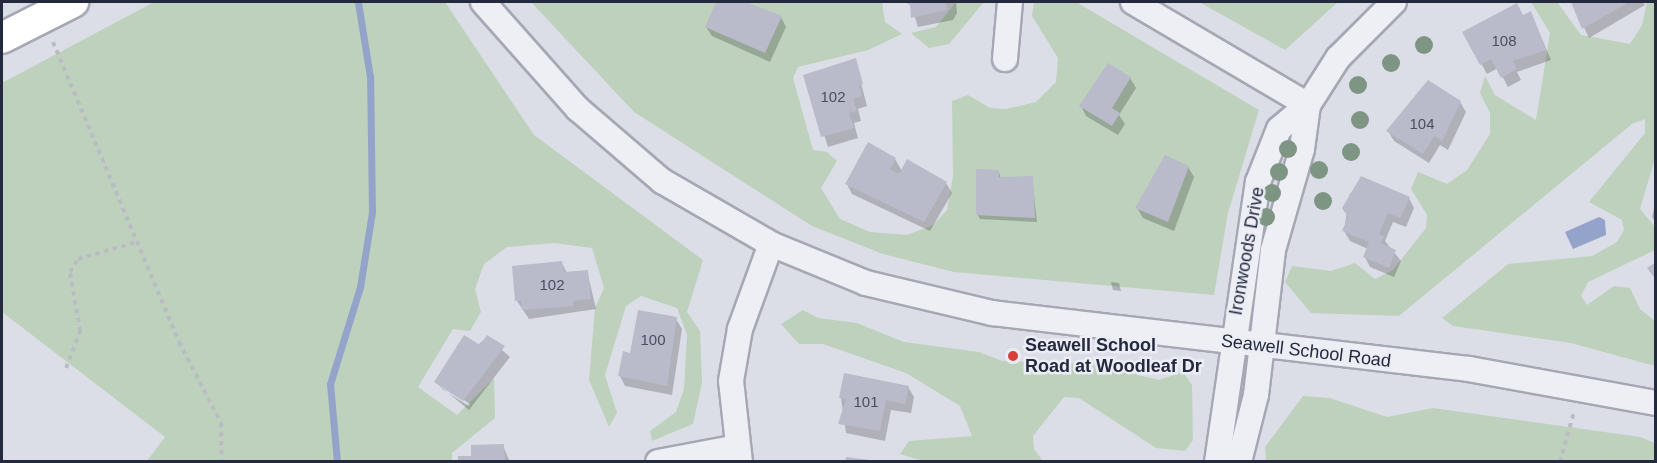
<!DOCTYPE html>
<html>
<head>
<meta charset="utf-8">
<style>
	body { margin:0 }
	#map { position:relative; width:1657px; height:463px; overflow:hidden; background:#dcdee7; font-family:Helvetica,sans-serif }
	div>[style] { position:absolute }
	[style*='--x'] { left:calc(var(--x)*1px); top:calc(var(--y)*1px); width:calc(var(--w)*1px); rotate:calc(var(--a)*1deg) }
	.green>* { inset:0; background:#bdd1bc }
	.water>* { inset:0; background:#94a3ca }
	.shadow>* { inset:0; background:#0003 }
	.stream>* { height:7px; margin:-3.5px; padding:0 3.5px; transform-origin:3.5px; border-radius:3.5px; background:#94a3ca }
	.building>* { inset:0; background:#b9bbca }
	.path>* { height:4px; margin-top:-2px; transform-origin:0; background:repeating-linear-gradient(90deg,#babcc5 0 4.5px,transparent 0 9px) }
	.roads { filter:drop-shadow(2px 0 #a5a8b4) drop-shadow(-2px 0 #a5a8b4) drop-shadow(0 2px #a5a8b4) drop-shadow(0 -2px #a5a8b4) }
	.minor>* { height:24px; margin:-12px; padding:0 12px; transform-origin:12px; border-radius:12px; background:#eeeff5 }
	.major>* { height:30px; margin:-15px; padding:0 15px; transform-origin:15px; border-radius:15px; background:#fff }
	.trees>* { width:18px; height:18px; margin:-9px; border-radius:50%; background:#7e9583 }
	.dots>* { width:16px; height:16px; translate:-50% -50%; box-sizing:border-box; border:3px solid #ebedf5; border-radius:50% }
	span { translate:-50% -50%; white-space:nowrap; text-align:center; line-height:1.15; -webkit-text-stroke:5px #ebedf5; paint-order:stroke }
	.number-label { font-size:15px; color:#4a4e61 }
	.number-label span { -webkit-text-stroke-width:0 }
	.street-label { font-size:18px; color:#25293e }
	.poi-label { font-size:18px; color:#25293e; font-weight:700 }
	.left { translate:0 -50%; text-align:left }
	.frame { position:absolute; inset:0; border:3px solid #25293e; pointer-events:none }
</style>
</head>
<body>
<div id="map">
	<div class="green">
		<div style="clip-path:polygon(154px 2px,445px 2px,534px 135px,703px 260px,687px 312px,700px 331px,702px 383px,693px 424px,652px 441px,650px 431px,676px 412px,684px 389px,687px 335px,677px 308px,641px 296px,626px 306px,605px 375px,617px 413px,609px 427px,589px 380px,595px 308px,604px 288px,592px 248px,554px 243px,507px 247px,484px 264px,475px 289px,481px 312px,470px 331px,453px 329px,418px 387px,457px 415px,494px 378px,495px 418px,452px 453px,452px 461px,147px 461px,165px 437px,2px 312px,2px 83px)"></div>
		<div style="clip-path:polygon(531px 2px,882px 2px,885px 22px,902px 34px,868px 50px,798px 67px,793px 78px,813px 150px,827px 152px,837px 161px,821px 188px,840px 219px,870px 232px,907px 235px,933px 225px,947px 210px,953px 176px,952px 101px,968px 95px,990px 108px,1006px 109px,1036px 102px,1056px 82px,1058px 58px,1032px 16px,1034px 2px,1076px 2px,1259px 110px,1228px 213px,1214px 295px,954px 272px,883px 254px,812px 226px,634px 112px)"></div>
		<div style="clip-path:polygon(956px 2px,984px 2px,949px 44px,929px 48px,911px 33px,936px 27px)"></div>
		<div style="clip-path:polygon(1199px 2px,1338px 2px,1285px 50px)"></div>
		<div style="clip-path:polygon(1531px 2px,1557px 2px,1581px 35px,1630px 44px,1642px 25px,1647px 2px,1655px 2px,1655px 158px,1640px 209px,1655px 227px,1655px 250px,1588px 282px,1581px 296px,1587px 305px,1614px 286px,1630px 288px,1640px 309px,1655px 321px,1655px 366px,1571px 343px,1453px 326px,1442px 318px,1508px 264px,1592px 256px,1617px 242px,1624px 230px,1622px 220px,1589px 202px,1645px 133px,1645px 119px,1632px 124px,1399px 316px,1311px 313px,1285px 282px,1292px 266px,1331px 271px,1355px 263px,1375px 279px,1393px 270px,1426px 228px,1427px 215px,1411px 189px,1418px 172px,1447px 184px,1467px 170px,1490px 134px,1490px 113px,1480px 93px,1485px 76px,1495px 95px,1536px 120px,1550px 33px)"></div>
		<div style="clip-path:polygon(803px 310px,818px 318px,857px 323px,904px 342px,979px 352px,1002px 361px,1091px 364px,1159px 380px,1183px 372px,1192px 385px,1193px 440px,1185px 451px,1156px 448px,1079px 398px,1064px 397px,1033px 436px,1034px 449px,1043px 461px,923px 461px,900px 454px,909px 441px,972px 436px,960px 406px,906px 373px,823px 344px,799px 344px,781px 324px)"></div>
		<div style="clip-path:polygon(1303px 396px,1330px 398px,1387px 417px,1433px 408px,1640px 437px,1655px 443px,1655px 461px,1266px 461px,1265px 447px)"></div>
	</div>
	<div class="water">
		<div style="clip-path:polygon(1599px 217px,1605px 220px,1606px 235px,1573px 249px,1565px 232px)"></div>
	</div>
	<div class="shadow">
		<div style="clip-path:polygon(718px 2px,743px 2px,781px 17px,786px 27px,770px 62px,712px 36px,706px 27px)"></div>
		<div style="clip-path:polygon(910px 2px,956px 2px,957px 13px,953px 20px,918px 27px)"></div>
		<div style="clip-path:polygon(1572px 2px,1643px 2px,1645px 5px,1589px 38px)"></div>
		<div style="clip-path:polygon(1531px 13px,1551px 60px,1517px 72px,1521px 80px,1508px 87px,1498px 68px,1487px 74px,1464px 32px)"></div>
		<div style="clip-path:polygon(855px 60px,867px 106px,858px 109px,861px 121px,854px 123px,858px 138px,828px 147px,805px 76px)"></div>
		<div style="clip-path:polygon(1130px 78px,1136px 88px,1119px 115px,1125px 124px,1118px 135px,1086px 116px,1081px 106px)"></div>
		<div style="clip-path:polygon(1460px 102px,1466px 112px,1448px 150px,1440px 145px,1429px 163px,1394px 141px,1388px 131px)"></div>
		<div style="clip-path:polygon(895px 159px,902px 171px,946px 183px,952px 193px,930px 231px,852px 194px,847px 184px)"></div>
		<div style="clip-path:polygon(1188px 167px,1194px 177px,1174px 231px,1143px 218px,1137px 208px)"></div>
		<div style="clip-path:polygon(999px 172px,1001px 179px,1032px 177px,1037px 222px,980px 219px,977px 214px)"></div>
		<div style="clip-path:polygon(1350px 193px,1409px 198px,1414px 208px,1406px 227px,1393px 222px,1385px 241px,1401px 261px,1394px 277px,1370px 267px,1365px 257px,1368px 249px,1350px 241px,1344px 231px)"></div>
		<div style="clip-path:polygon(1656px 200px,1656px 223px,1652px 217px)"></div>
		<div style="clip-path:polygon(562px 263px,567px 273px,587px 271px,596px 309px,529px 319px,517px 301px)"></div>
		<div style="clip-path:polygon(1111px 282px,1119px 283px,1121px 291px,1113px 290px)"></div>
		<div style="clip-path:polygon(676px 319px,682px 329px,672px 395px,625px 386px,620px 376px,631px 355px)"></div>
		<div style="clip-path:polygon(evenodd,487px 337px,510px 357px,469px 410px,435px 382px,487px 337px,442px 386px,470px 404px,469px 406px,442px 389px,442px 386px)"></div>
		<div style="clip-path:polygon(908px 387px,914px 397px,911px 413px,891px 410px,885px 441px,846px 433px,841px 398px)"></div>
		<div style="clip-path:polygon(503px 446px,510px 462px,461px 462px,473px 457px)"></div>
	</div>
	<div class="stream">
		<div style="--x:337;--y:462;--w:78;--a:-95.1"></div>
		<div style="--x:330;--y:384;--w:102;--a:-72.8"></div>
		<div style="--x:360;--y:287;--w:76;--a:-80.9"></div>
		<div style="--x:372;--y:212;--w:135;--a:-90.8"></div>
		<div style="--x:370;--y:77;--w:76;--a:-99.1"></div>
	</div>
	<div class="building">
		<div style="clip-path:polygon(716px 2px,745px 2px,782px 16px,765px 53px,705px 27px)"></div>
		<div style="clip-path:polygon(905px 2px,946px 2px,947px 10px,911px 18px,910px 5px)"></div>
		<div style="clip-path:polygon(1571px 2px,1629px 2px,1582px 29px)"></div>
		<div style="clip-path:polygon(1517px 3px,1523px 15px,1531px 11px,1546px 50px,1513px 61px,1517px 69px,1501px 78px,1491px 59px,1480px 65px,1462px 32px)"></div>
		<div style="clip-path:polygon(856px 58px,863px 84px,859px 86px,862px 96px,853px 99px,857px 111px,849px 113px,854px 128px,821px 137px,803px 75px)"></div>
		<div style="clip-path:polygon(1108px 63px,1131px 77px,1112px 108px,1120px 113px,1112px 126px,1079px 106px)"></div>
		<div style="clip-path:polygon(1428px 80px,1461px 101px,1442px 141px,1434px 136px,1423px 154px,1386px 131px)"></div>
		<div style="clip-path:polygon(868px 142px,896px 158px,890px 169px,899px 174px,907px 159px,947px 182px,924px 222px,845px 184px)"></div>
		<div style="clip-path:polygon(1165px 155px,1189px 166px,1168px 222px,1135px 208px)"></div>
		<div style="clip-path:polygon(976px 169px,999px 170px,999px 177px,1033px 176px,1035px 218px,976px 215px)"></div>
		<div style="clip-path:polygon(1361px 176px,1410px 197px,1400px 218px,1388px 213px,1379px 234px,1384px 236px,1381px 243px,1396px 250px,1389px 268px,1363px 257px,1369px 242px,1342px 231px,1348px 217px,1342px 208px)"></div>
		<div style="clip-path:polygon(562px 261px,564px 272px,588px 270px,591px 299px,573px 301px,573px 306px,522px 310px,521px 301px,515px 301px,512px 266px)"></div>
		<div style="clip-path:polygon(1656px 262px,1656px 280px,1647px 268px)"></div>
		<div style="clip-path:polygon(638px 310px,677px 317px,667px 386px,618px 376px,623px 351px,630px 353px)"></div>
		<div style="clip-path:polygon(464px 335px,480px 345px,487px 335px,505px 346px,463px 401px,434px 382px)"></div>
		<div style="clip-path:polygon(844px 373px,909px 386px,905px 404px,886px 400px,880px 431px,838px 424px,846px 399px,839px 398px)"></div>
		<div style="clip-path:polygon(504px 444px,505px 462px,458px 462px,458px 456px,471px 456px,471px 445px)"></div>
		<div style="clip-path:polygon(846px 457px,870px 460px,870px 462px,845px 462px)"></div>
	</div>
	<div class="path">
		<div style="--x:53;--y:42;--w:325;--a:67.2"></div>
		<div style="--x:179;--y:342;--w:91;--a:62.6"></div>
		<div style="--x:221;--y:423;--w:39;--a:89"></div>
		<div style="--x:66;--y:368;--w:40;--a:-69"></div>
		<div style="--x:80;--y:331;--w:60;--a:-99.6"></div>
		<div style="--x:70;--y:272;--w:15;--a:-58"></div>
		<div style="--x:78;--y:259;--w:61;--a:-16.1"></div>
		<div style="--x:1560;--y:462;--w:52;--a:-74.4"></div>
	</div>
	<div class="roads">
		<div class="minor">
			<div style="--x:483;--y:2;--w:143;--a:48.4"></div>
			<div style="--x:578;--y:109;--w:111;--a:40.6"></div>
			<div style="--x:662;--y:181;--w:126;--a:30"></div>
			<div style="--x:771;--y:244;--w:103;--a:22.3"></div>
			<div style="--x:866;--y:283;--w:130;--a:13.4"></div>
			<div style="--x:992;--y:313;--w:480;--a:6.7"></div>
			<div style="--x:1469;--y:369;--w:190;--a:10.3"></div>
			<div style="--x:1133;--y:2;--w:203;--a:30.5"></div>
			<div style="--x:1005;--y:59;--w:57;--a:-85"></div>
			<div style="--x:658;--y:462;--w:81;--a:-10.6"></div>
			<div style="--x:740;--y:462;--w:81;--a:-96.3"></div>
			<div style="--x:731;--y:381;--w:53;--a:-80.2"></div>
			<div style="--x:740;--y:329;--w:90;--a:-70"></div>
			<div style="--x:1217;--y:462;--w:283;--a:-81.7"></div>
			<div style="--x:1258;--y:182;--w:57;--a:-68.4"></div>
			<div style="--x:1279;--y:129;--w:38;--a:-40"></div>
			<div style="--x:1308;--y:105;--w:56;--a:-57.4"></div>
			<div style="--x:1338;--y:58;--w:79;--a:-45"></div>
			<div style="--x:1239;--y:462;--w:69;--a:-75.8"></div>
			<div style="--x:1256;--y:395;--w:146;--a:-83.3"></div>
			<div style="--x:1273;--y:250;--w:105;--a:-74"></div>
			<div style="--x:1302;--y:149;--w:44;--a:-82.2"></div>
		</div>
		<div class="major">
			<div style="--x:2;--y:38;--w:80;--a:-26.9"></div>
		</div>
	</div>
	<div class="trees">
		<div style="left:1424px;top:45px"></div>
		<div style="left:1391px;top:63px"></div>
		<div style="left:1358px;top:85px"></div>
		<div style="left:1360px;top:120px"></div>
		<div style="left:1288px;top:149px"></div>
		<div style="left:1351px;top:152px"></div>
		<div style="left:1319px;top:170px"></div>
		<div style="left:1279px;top:172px"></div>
		<div style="left:1272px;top:193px"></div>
		<div style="left:1323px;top:201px"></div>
		<div style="left:1266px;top:217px"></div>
	</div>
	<div class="dots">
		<div style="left:1013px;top:356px;background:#d54037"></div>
	</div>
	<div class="number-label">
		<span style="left:1504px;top:41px">108</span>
		<span style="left:833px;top:97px">102</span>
		<span style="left:1422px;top:124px">104</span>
		<span style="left:552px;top:285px">102</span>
		<span style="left:653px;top:340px">100</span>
		<span style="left:866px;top:402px">101</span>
	</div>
	<div class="street-label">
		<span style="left:1247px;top:251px;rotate:-80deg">Ironwoods Drive</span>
		<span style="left:1306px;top:351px;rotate:7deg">Seawell School Road</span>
	</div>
	<div class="poi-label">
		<span class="left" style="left:1025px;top:356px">Seawell School<br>Road at Woodleaf Dr</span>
	</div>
	<div class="frame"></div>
</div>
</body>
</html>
